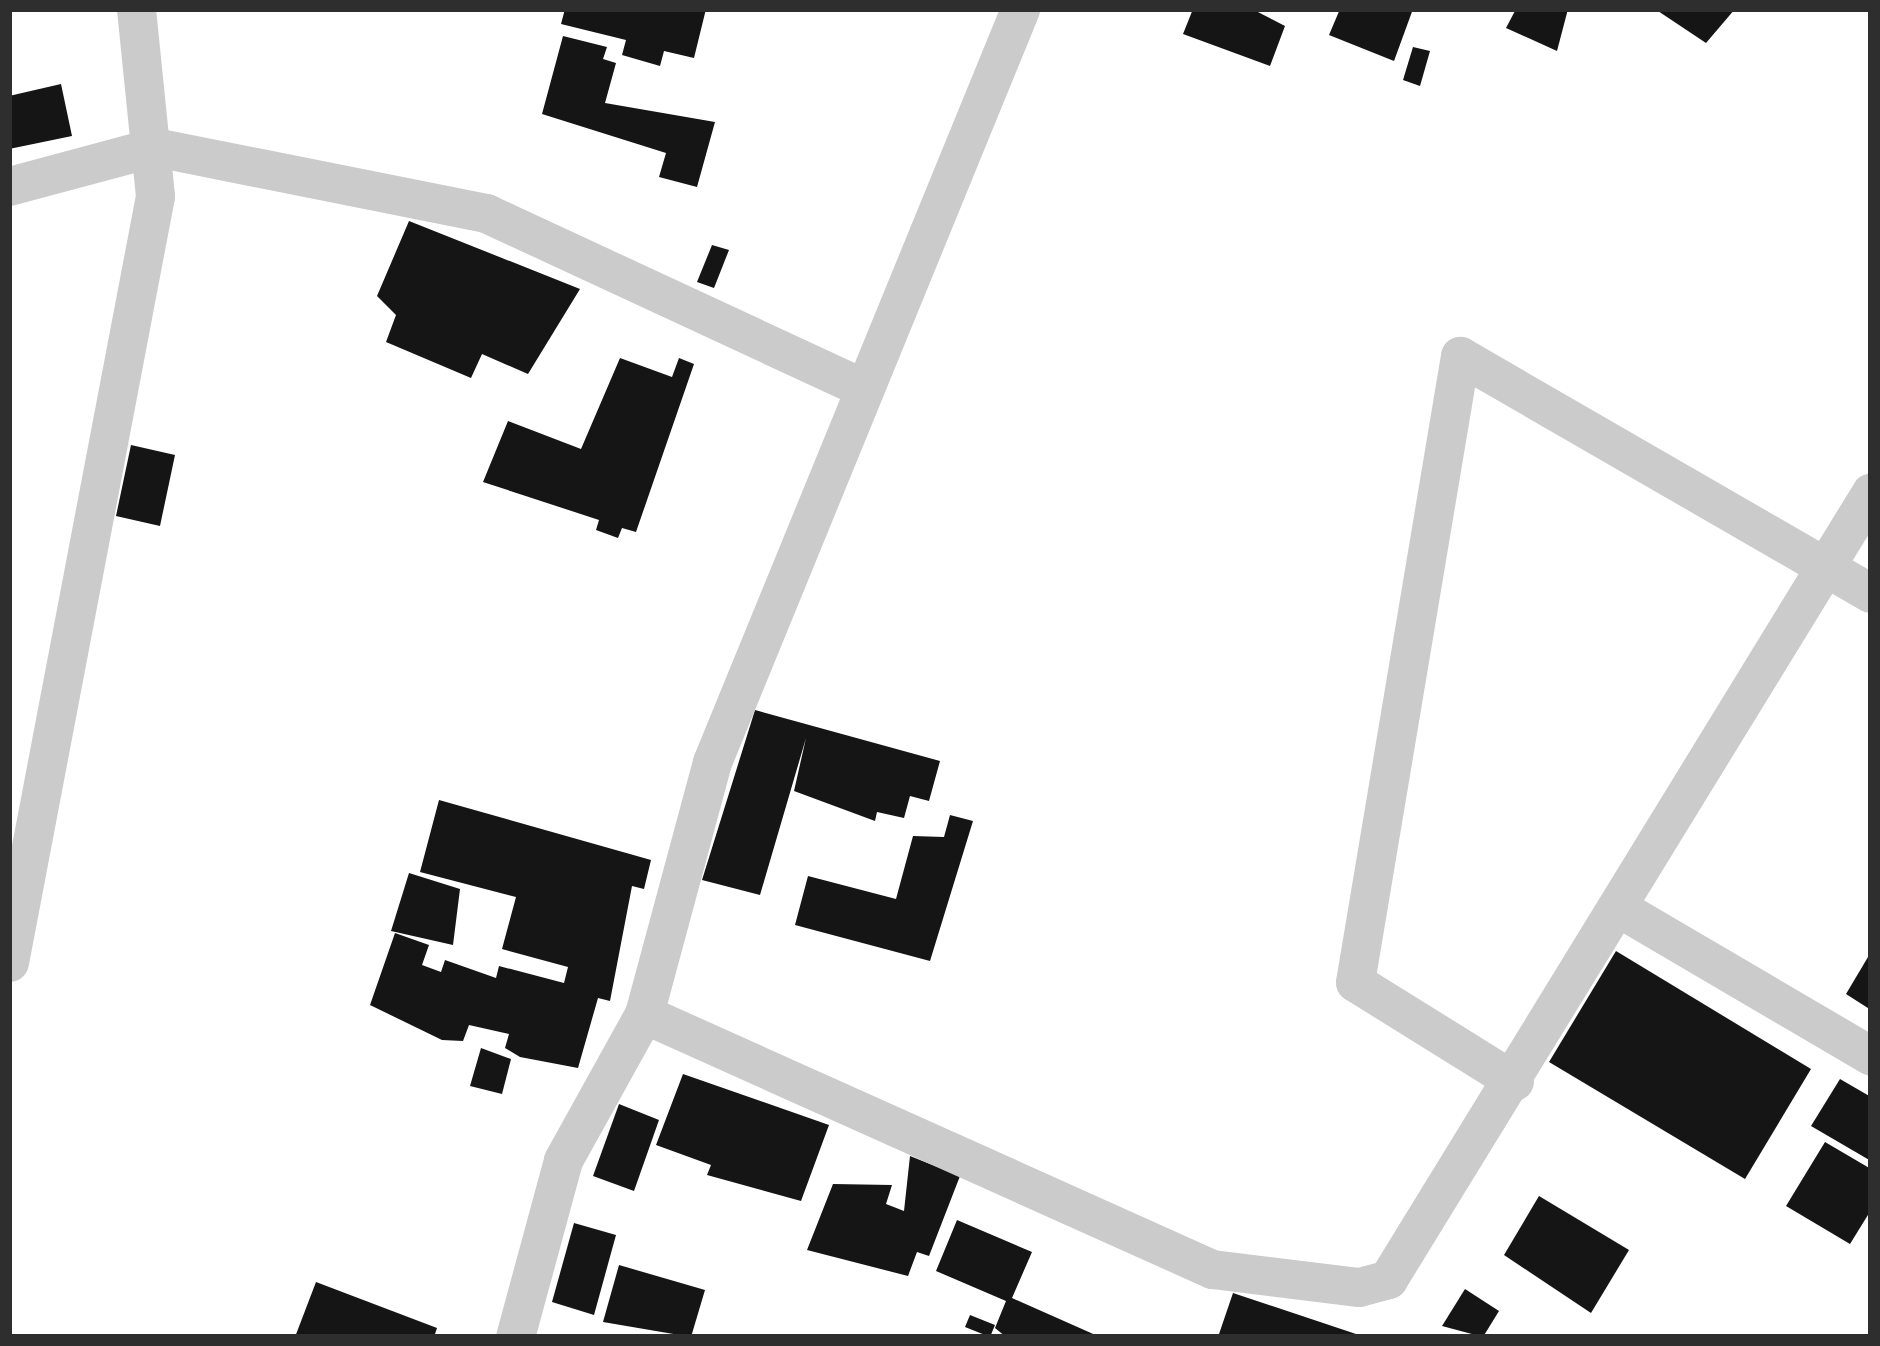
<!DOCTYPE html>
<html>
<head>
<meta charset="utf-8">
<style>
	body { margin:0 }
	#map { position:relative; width:1880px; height:1346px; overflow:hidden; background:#fff; font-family:"Public Sans",sans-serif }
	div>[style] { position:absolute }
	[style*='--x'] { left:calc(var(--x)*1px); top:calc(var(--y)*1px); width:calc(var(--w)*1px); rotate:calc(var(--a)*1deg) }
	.building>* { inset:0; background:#151515 }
	.minor>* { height:39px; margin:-19.5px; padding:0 19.5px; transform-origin:19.5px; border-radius:19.5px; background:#cbcbcb }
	span { translate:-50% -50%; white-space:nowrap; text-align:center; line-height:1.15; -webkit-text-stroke:12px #fff; paint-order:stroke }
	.frame { position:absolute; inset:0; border:12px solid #2e2e2e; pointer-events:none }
</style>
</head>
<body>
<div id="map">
	<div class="building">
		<div style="clip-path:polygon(565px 9px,706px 9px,694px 58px,664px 51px,660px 66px,622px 55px,626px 40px,561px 24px)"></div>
		<div style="clip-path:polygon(1193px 9px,1252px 9px,1285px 26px,1270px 66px,1183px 34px)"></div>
		<div style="clip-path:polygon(1340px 9px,1413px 9px,1394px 61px,1329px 35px)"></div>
		<div style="clip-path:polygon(1516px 9px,1568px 9px,1557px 51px,1506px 28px)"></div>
		<div style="clip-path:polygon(1655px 9px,1735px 9px,1706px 43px)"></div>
		<div style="clip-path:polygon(563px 36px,607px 47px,603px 59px,616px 63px,605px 103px,715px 122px,697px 187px,659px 177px,666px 153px,542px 114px)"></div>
		<div style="clip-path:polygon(1413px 47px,1430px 51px,1420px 86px,1403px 80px)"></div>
		<div style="clip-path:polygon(61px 84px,72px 136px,9px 149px,9px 96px)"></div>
		<div style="clip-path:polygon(409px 221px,580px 289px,528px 374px,482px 354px,471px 378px,386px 342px,396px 315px,377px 296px)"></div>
		<div style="clip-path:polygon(712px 245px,729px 250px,714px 288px,697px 282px)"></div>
		<div style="clip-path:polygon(620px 358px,672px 377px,679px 358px,694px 364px,636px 532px,622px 528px,618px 538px,596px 530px,599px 520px,483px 482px,508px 421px,581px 449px)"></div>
		<div style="clip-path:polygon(131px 445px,175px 455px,160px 526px,116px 516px)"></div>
		<div style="clip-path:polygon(755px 710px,940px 761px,929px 801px,910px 796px,904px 818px,877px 812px,875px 821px,794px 791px,806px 738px,760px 895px,702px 880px)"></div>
		<div style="clip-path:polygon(439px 800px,651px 860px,644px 889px,632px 886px,610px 1001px,598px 998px,578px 1068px,520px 1057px,505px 1048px,509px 1034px,469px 1025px,463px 1041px,442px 1040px,370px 1005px,395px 933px,429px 945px,422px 965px,441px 972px,445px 960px,496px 978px,499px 966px,564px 983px,568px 967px,502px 949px,516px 897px,420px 872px)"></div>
		<div style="clip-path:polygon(950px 815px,973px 821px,930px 961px,795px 925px,808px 876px,896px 899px,913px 836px,944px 837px)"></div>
		<div style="clip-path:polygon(409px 873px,460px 889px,453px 945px,391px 931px)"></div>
		<div style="clip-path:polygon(1616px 951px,1811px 1069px,1745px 1179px,1549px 1062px)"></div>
		<div style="clip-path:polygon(1871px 952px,1871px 1010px,1846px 994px)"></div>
		<div style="clip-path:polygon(481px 1048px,511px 1059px,502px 1094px,470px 1086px)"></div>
		<div style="clip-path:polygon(683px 1074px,829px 1125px,801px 1201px,707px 1175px,711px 1165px,656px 1145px)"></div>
		<div style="clip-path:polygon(1840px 1079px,1871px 1097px,1871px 1161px,1811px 1126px)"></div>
		<div style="clip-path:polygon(619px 1104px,659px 1120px,634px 1191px,593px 1176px)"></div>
		<div style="clip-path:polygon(1825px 1142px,1871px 1169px,1871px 1210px,1850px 1244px,1786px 1206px)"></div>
		<div style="clip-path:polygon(910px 1156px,960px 1176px,929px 1256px,917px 1252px,908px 1276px,807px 1250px,833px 1184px,892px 1185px,886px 1204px,904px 1211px)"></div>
		<div style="clip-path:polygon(1539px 1196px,1629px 1250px,1591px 1313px,1504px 1255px)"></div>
		<div style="clip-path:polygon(957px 1220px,1032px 1252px,1012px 1298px,1100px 1337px,1006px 1337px,995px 1328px,1006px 1301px,936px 1271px)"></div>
		<div style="clip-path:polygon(574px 1223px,616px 1235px,594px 1315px,552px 1302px)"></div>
		<div style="clip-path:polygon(619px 1265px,705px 1290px,691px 1337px,603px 1322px)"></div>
		<div style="clip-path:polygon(316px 1282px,437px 1328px,434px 1337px,295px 1337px)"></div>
		<div style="clip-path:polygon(1465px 1289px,1499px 1311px,1483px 1337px,1442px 1326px)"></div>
		<div style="clip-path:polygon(1233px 1293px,1362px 1336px,1361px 1337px,1218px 1337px)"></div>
		<div style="clip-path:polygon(970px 1315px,995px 1325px,990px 1337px,965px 1327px)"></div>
	</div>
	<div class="minor">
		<div style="--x:9;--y:186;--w:151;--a:-15"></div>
		<div style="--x:155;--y:147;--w:338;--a:11.3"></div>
		<div style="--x:486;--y:213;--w:416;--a:24.9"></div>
		<div style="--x:1619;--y:908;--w:292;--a:30.4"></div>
		<div style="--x:9;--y:962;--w:780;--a:-79.21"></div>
		<div style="--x:155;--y:196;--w:188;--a:-95.8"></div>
		<div style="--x:644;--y:1014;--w:623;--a:24.18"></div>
		<div style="--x:1212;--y:1269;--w:148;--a:7"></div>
		<div style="--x:1359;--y:1287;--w:30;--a:-15"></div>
		<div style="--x:1388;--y:1279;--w:923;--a:-58.46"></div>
		<div style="--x:1514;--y:1081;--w:187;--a:-148.1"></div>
		<div style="--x:1355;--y:982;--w:635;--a:-80.48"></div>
		<div style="--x:1460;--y:356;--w:474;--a:30"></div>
		<div style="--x:515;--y:1337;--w:183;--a:-74.8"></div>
		<div style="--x:563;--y:1160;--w:167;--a:-61"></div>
		<div style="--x:644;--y:1014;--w:261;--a:-74.9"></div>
		<div style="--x:712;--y:762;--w:814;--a:-67.75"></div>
	</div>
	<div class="frame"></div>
</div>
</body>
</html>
